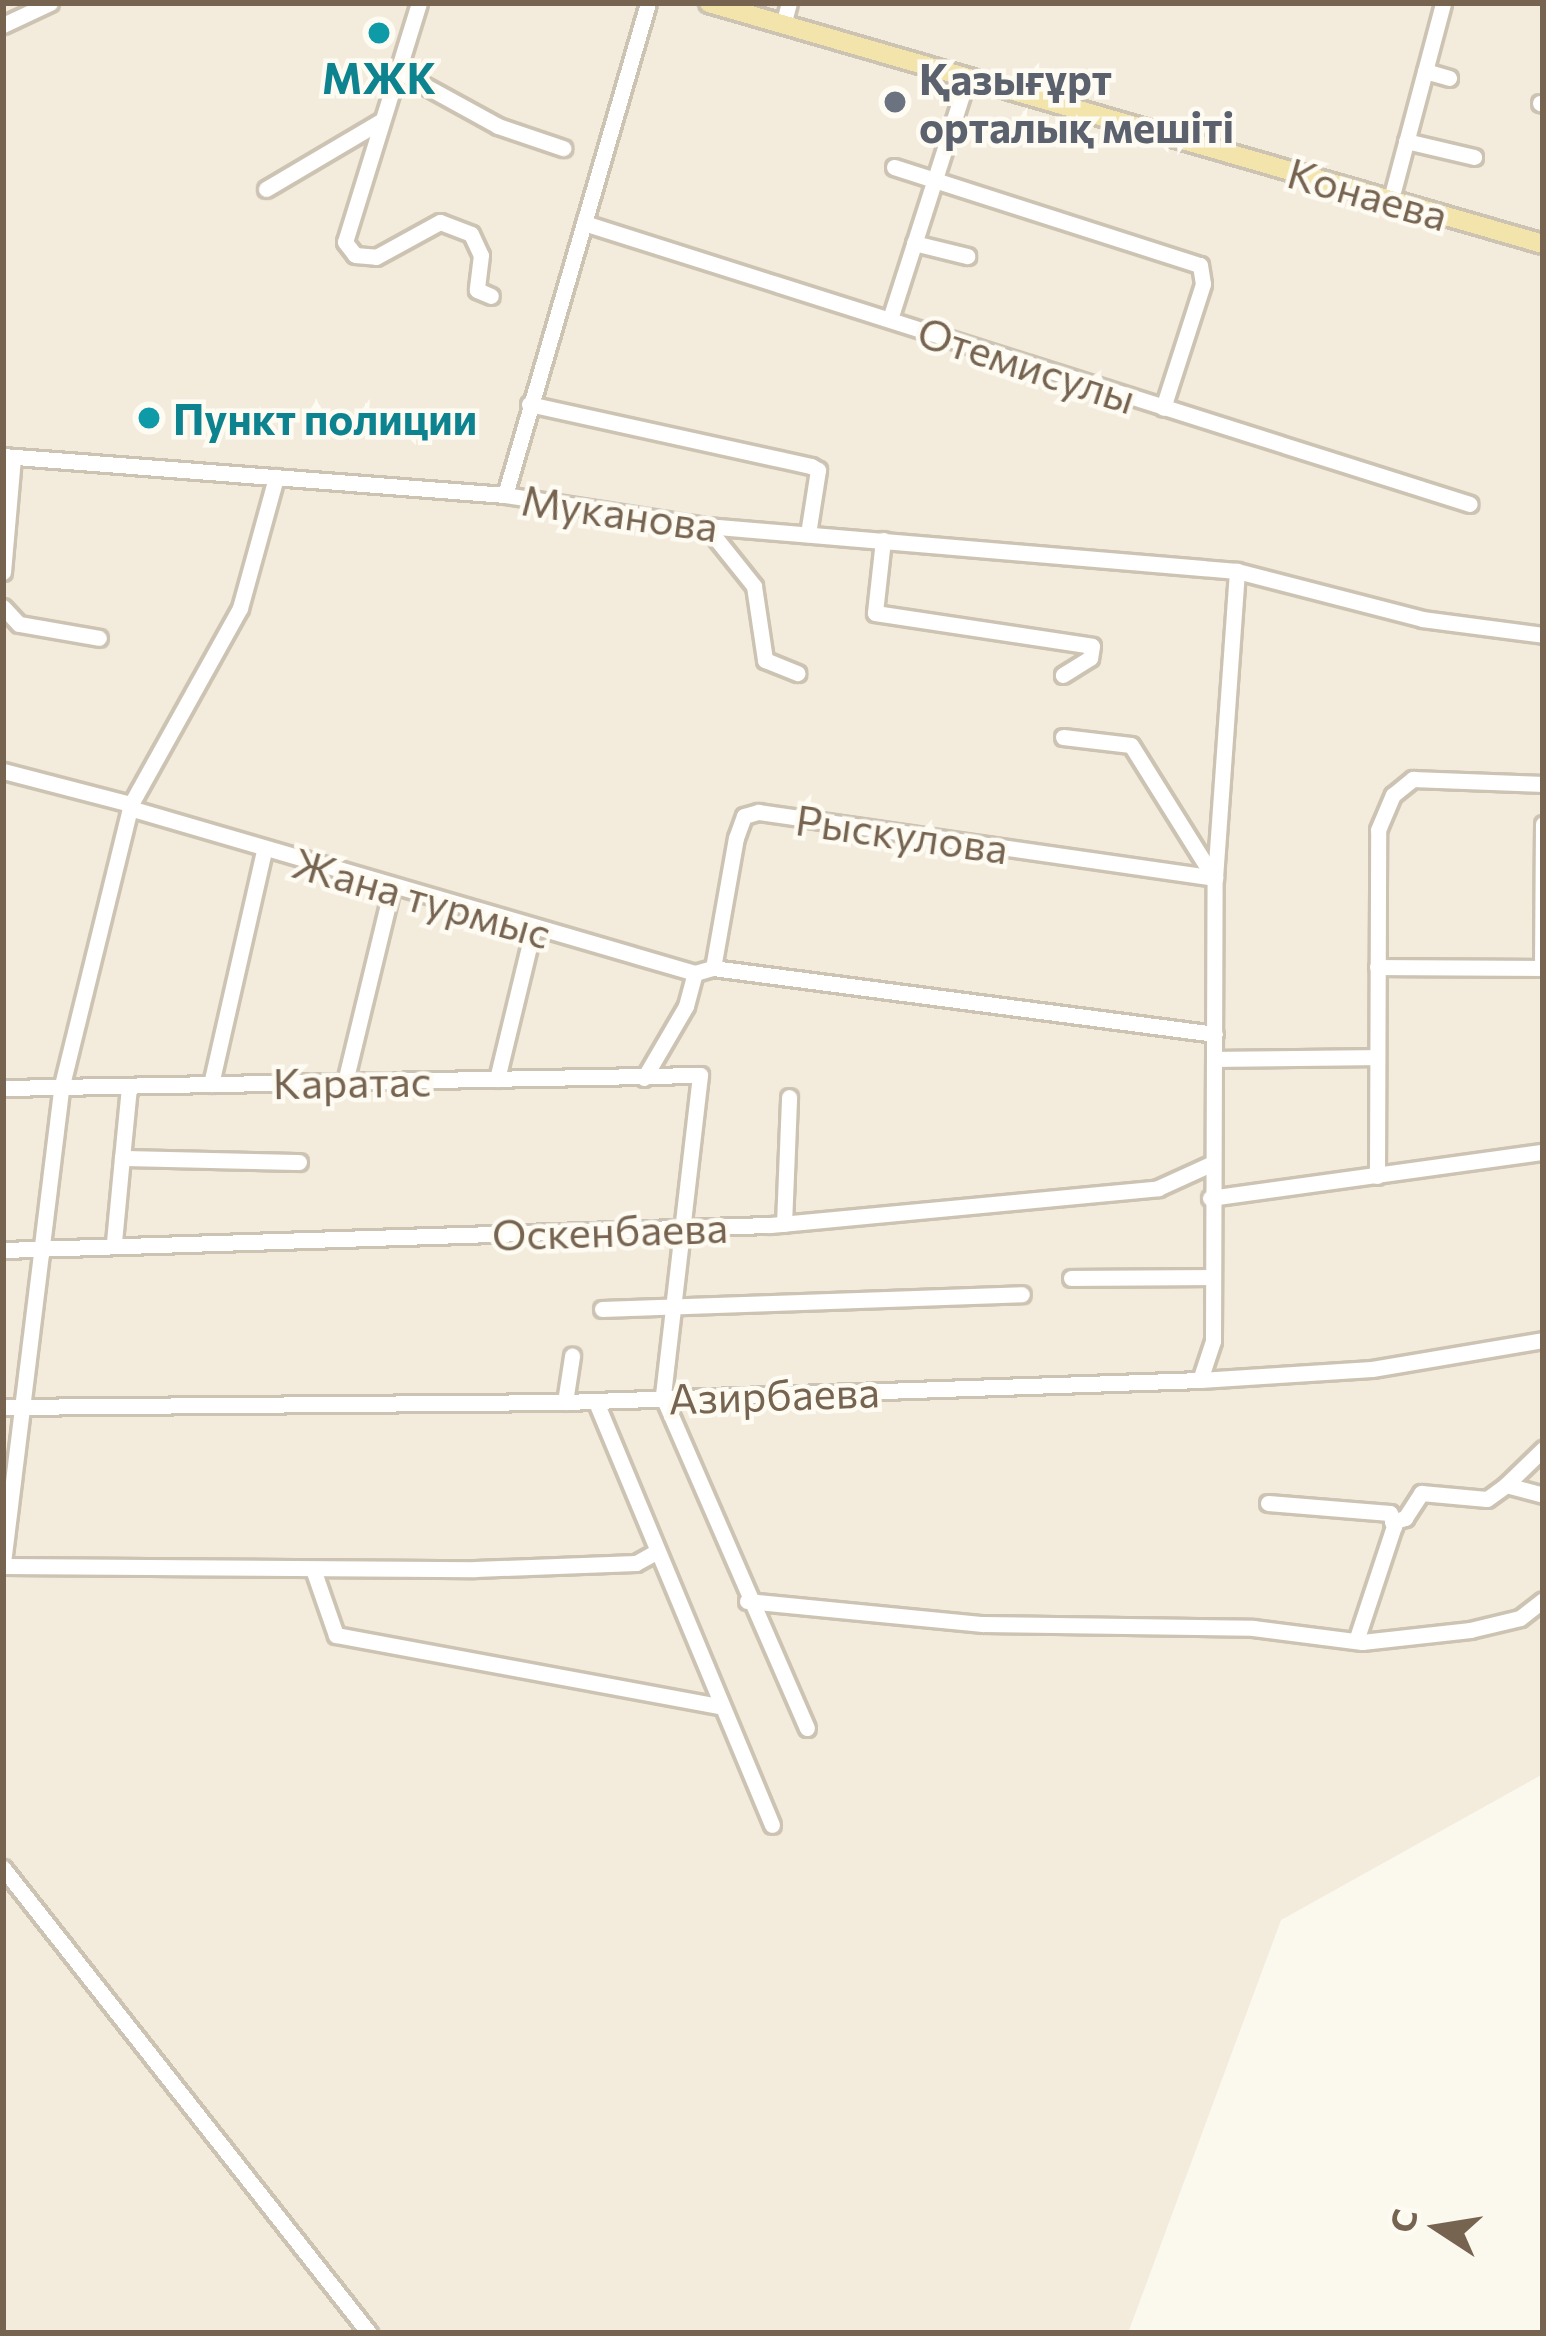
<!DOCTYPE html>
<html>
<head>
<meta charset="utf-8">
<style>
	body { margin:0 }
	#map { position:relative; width:1546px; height:2336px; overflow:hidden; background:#fbf8ed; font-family:Commissioner,sans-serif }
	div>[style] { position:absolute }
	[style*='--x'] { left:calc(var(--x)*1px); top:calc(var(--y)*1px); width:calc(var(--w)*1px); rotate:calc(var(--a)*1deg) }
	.residential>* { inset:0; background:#f3ebdc }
	.roads { filter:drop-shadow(3px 0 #cdc3b3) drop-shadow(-3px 0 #cdc3b3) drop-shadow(0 3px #cdc3b3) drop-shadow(0 -3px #cdc3b3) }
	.minor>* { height:15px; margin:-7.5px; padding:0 7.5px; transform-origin:7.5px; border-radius:7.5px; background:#fff }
	.major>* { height:18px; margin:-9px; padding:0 9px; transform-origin:9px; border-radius:9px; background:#f3e4ac }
	.dots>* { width:33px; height:33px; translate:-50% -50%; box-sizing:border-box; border:6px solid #fefbf3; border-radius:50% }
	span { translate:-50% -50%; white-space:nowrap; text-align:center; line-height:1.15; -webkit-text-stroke:9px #fefbf3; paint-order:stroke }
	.culture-label { font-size:42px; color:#0d838f; font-weight:700 }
	.left { translate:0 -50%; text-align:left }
	.worship-label { font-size:42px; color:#5b616d; font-weight:700 }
	.street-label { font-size:42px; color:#766451 }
	.frame { position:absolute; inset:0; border:6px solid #766451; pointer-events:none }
	.north { position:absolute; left:1378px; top:2168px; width:120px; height:120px; -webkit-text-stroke:9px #fefbf3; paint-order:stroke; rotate:282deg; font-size:33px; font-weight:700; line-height:48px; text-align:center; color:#766451 }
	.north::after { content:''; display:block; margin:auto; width:42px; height:54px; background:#766451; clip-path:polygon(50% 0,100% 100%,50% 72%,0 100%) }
</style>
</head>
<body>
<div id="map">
	<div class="residential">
		<div style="clip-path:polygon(3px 3px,1543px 3px,1543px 1774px,1281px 1920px,1128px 2333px,3px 2333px)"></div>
	</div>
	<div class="roads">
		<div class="minor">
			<div style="--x:419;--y:3;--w:250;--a:107.2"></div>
			<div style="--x:345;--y:242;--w:16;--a:52"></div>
			<div style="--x:355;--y:255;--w:21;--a:5"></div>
			<div style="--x:376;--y:257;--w:73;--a:-28.7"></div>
			<div style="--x:440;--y:222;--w:33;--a:21"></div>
			<div style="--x:471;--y:234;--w:23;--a:65"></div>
			<div style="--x:481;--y:255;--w:35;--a:97"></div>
			<div style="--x:477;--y:290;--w:15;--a:23"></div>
			<div style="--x:3;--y:25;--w:52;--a:-25.1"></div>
			<div style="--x:783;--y:25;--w:23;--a:-75"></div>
			<div style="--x:398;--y:71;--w:114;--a:28.8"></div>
			<div style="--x:498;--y:126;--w:69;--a:18.7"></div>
			<div style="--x:1425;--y:71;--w:25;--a:16"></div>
			<div style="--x:1540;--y:103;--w:3;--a:18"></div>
			<div style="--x:1406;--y:141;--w:70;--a:13.2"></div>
			<div style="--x:894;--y:167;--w:321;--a:17.8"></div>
			<div style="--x:1200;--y:265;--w:19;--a:81"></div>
			<div style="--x:1203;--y:284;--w:130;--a:107.9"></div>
			<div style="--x:266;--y:189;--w:134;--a:-30.6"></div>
			<div style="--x:1391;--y:199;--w:203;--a:-75.1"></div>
			<div style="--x:584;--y:223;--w:929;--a:17.6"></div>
			<div style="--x:914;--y:243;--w:55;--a:13.8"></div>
			<div style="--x:890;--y:319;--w:252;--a:-72.2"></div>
			<div style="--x:529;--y:404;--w:289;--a:12.4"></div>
			<div style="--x:811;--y:466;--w:8;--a:30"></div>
			<div style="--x:818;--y:470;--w:65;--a:98.9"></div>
			<div style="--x:3;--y:456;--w:504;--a:4.44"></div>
			<div style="--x:505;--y:495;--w:203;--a:8.8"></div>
			<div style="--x:706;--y:526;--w:533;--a:4.84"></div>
			<div style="--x:1237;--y:571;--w:191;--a:14.5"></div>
			<div style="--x:1422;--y:619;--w:122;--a:7.5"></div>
			<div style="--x:505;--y:495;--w:512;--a:-73.79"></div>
			<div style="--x:706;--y:526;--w:77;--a:51.3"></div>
			<div style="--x:754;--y:586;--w:75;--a:81.5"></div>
			<div style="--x:765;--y:660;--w:35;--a:22"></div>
			<div style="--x:883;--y:540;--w:73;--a:96.3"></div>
			<div style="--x:875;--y:613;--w:219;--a:8.6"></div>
			<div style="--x:1092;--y:646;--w:12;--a:99"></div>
			<div style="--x:1090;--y:658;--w:32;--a:148"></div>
			<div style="--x:3;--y:572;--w:115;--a:-85"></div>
			<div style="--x:3;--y:607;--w:23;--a:47"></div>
			<div style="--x:19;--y:624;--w:81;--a:9.9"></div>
			<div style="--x:1063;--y:737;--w:68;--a:6.7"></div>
			<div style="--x:1131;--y:745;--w:155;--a:58"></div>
			<div style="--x:3;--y:771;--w:132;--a:14.5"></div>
			<div style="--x:133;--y:809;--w:585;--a:16.27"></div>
			<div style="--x:695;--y:973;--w:19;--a:-16"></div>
			<div style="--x:713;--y:968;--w:506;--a:7.49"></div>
			<div style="--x:1377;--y:967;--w:165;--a:0.3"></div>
			<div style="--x:1542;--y:968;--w:144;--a:-89.6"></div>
			<div style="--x:713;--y:968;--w:132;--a:-80"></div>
			<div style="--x:736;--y:838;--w:23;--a:-70"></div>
			<div style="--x:744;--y:816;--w:15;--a:-16"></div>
			<div style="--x:758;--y:812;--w:462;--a:8.2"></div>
			<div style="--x:1217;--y:1059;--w:159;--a:-0.7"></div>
			<div style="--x:644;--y:1078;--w:83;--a:-59.7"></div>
			<div style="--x:686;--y:1006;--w:34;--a:-75"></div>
			<div style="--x:497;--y:1079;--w:153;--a:-76.4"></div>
			<div style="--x:345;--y:1082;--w:200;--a:-76.4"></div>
			<div style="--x:211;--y:1084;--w:239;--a:-77.2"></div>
			<div style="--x:129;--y:1087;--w:71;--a:95.6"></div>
			<div style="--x:122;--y:1158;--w:177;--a:1.3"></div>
			<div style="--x:3;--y:1088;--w:697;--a:-1.07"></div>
			<div style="--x:700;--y:1075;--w:324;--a:96.6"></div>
			<div style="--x:663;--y:1397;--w:361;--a:66.5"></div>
			<div style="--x:1377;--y:1176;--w:346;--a:-89.8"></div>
			<div style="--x:1378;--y:830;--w:38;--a:-67"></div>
			<div style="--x:1393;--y:795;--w:26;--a:-39"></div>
			<div style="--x:1413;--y:779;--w:130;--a:2.2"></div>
			<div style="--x:1210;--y:1198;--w:336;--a:-7.9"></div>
			<div style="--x:784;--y:1224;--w:127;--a:-87.7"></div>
			<div style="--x:114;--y:1242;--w:84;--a:-84.6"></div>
			<div style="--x:3;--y:1250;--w:767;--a:-1.87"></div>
			<div style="--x:770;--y:1225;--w:390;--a:-5.4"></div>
			<div style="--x:1158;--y:1188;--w:58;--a:-24.4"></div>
			<div style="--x:1071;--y:1278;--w:139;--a:-0.4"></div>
			<div style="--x:602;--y:1309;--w:420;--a:-2"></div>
			<div style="--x:1200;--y:1380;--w:41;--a:-71.6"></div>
			<div style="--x:1213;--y:1341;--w:463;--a:-89.8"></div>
			<div style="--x:1215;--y:878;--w:308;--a:-85.9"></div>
			<div style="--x:565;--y:1402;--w:47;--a:-81.3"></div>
			<div style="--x:596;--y:1402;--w:458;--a:67.4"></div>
			<div style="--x:3;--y:1407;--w:562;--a:-0.51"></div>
			<div style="--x:565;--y:1402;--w:635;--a:-1.98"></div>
			<div style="--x:1200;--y:1380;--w:172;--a:-3.7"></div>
			<div style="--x:1372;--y:1369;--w:173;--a:-9.6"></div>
			<div style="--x:1506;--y:1485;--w:52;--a:-44.2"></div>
			<div style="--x:1268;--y:1503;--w:122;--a:4.7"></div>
			<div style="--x:1390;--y:1513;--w:14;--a:73"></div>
			<div style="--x:1394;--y:1526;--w:121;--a:108.3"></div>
			<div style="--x:1392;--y:1522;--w:14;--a:-17"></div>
			<div style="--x:1405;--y:1518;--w:30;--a:-57"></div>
			<div style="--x:1421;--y:1493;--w:66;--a:5.2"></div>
			<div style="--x:1487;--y:1499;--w:24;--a:-36"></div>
			<div style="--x:1506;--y:1485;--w:38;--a:15"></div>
			<div style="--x:3;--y:1563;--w:478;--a:-83"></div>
			<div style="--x:61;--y:1089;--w:293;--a:-76.2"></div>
			<div style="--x:131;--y:804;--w:224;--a:-60.9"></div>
			<div style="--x:240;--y:608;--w:136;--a:-74.6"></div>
			<div style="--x:3;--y:1566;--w:472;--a:0.4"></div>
			<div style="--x:475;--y:1569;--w:161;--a:-2.1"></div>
			<div style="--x:636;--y:1563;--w:21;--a:-29"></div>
			<div style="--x:313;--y:1569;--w:70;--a:70.8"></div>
			<div style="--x:336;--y:1635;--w:389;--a:10.5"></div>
			<div style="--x:747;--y:1601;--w:237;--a:5.6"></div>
			<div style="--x:983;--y:1624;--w:270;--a:0.8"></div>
			<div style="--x:1253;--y:1628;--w:110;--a:7.3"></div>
			<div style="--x:1362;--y:1642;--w:109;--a:-6.3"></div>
			<div style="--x:1470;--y:1630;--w:51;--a:-13.5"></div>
			<div style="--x:1520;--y:1618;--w:29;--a:-38"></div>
			<div style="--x:3;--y:1868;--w:592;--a:51.79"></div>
		</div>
		<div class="major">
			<div style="--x:709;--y:3;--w:868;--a:16.12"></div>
		</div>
	</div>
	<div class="dots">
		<div style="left:379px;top:33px;background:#0f9aa8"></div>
		<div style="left:895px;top:102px;background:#6b7280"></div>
		<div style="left:149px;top:418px;background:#0f9aa8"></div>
	</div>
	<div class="culture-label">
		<span style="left:379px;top:77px">МЖК</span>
		<span class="left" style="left:173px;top:418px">Пункт полиции</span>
	</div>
	<div class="worship-label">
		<span class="left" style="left:919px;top:102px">Қазығұрт<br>орталық мешіті</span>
	</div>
	<div class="street-label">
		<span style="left:1368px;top:193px;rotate:16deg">Конаева</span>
		<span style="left:1027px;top:364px;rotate:18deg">Отемисулы</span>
		<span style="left:620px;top:512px;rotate:8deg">Муканова</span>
		<span style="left:902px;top:833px;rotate:8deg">Рыскулова</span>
		<span style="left:422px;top:897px;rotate:16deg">Жана турмыс</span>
		<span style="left:352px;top:1081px;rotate:-1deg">Каратас</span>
		<span style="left:610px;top:1230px;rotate:-2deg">Оскенбаева</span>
		<span style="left:774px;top:1394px;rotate:-2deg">Азирбаева</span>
	</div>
	<div class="frame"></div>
	<div class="north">С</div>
</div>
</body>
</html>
